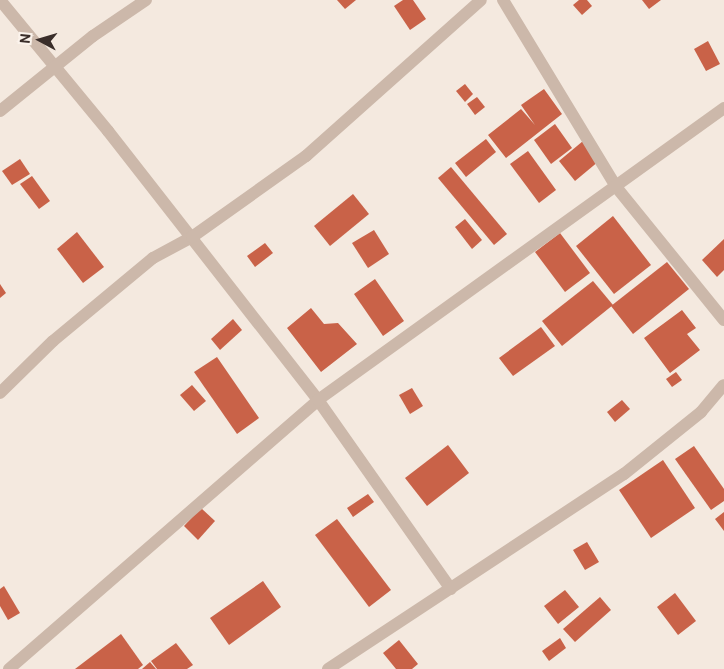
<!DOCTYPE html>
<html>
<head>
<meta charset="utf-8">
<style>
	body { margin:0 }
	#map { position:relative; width:724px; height:669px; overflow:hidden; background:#f4e9df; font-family:Roboto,sans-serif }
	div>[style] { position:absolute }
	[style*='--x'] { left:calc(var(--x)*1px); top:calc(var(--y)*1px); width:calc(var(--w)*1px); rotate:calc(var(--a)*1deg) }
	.building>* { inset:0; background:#c96248 }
	.minor>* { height:12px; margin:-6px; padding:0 6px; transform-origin:6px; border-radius:6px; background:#ccb8aa }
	span { translate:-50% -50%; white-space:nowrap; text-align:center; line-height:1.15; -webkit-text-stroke:4.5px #fbf3ec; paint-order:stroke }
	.north { position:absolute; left:15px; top:15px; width:50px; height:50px; -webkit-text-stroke:4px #fbf3ec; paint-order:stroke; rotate:276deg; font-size:14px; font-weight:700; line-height:20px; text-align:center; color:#3a2e2a }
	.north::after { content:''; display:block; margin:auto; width:18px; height:22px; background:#3a2e2a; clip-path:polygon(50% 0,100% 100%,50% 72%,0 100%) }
</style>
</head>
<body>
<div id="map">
	<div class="building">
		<div style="clip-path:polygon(337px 0,356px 0,345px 9px)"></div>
		<div style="clip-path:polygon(403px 0,413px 0,426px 19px,410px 30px,394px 6px)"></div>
		<div style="clip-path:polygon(579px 0,587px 0,592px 6px,582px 15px,573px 5px)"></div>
		<div style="clip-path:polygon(642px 0,661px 0,649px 9px)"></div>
		<div style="clip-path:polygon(708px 41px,720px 64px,706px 71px,694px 49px)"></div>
		<div style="clip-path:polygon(465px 84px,473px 94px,465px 102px,456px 91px)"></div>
		<div style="clip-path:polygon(544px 89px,562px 114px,506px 158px,488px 135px,521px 109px,535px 125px,521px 105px)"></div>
		<div style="clip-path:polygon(477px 97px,485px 107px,475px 115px,467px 104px)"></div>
		<div style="clip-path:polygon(555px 124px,572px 148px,551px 164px,534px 140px)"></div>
		<div style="clip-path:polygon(486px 139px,496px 152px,466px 177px,455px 163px)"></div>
		<div style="clip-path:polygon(583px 141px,599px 161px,575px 181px,559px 161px)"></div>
		<div style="clip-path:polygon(528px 151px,556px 190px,539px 203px,510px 164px)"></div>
		<div style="clip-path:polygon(20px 159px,30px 174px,12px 185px,2px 171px)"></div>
		<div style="clip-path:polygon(451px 167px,507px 234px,494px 245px,438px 178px)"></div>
		<div style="clip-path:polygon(32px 176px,50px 201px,39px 209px,20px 184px)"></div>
		<div style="clip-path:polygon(353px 194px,369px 214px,330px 246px,314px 226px)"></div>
		<div style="clip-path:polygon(613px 216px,651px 265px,614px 294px,576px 246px)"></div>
		<div style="clip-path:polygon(465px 219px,482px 240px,472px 249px,455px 227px)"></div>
		<div style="clip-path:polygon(374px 230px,389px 254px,368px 268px,352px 243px)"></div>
		<div style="clip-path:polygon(77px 232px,104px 267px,83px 283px,57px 249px)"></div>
		<div style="clip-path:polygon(560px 233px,590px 273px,565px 292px,535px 252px)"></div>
		<div style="clip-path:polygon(724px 239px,724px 270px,717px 277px,702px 260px)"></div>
		<div style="clip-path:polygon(265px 243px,273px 253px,255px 267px,247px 256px)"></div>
		<div style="clip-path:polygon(667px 262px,689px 289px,633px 334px,611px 306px)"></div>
		<div style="clip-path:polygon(375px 279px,404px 321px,383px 336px,354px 294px)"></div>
		<div style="clip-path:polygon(593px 281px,613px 305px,562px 346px,542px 321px)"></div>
		<div style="clip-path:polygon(0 284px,6px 293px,0 298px)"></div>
		<div style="clip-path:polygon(311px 308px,324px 324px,338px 323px,357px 344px,321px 372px,287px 328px)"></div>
		<div style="clip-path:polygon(682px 310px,696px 328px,687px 334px,700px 350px,670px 373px,644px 338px)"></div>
		<div style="clip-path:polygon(233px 319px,242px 330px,220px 350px,211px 339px)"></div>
		<div style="clip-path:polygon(541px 327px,555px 346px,513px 376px,499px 358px)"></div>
		<div style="clip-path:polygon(217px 357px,259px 418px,237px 434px,194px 372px)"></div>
		<div style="clip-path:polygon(676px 372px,682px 380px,672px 387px,666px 379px)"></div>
		<div style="clip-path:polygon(192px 385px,206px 401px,194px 411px,180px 395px)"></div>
		<div style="clip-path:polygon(412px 388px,423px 406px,410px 414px,399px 395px)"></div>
		<div style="clip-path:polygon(622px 400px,630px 409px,615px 422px,607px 412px)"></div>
		<div style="clip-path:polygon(448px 445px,469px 473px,427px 506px,405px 478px)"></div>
		<div style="clip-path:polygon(694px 446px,724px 489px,724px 501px,711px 510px,675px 459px)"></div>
		<div style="clip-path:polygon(663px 460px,695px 508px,651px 538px,619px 490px)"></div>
		<div style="clip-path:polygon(368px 494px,374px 502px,353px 517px,347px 508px)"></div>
		<div style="clip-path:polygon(201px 508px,215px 521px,198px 540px,184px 526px)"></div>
		<div style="clip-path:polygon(724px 512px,724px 531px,715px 519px)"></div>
		<div style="clip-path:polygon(337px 519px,391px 590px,369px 607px,315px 535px)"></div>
		<div style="clip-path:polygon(587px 542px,599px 562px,585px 570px,573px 550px)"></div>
		<div style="clip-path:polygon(263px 581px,281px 607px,229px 645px,210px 618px)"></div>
		<div style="clip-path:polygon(4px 586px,20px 613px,8px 620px,0 606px,0 589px)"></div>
		<div style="clip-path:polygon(565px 590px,579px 607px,558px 624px,544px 606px)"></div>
		<div style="clip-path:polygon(675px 593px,696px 621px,678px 635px,657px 607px)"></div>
		<div style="clip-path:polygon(600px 597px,611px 610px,575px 642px,563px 629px)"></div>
		<div style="clip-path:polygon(121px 634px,143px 665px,138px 669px,75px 669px)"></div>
		<div style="clip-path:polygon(560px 638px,566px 648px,549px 661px,542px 651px)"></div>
		<div style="clip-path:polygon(399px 640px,418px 664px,412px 669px,396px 669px,383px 653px)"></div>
		<div style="clip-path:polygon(176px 643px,193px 665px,187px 669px,157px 669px,151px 661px)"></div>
		<div style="clip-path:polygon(150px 662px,156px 669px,142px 669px)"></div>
	</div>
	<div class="minor">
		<div style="--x:0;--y:0;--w:170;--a:50.5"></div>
		<div style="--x:108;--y:131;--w:341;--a:52"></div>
		<div style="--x:318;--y:400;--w:231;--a:54.9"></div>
		<div style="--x:503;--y:0;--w:220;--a:58.8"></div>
		<div style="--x:617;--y:188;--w:170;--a:51"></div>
		<div style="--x:0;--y:111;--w:119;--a:-38.9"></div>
		<div style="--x:93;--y:36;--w:64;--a:-34.2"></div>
		<div style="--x:0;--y:393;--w:74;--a:-44.5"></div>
		<div style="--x:53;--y:341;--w:130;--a:-39.7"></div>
		<div style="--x:153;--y:258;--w:44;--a:-28.3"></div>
		<div style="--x:192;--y:237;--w:140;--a:-35.4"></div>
		<div style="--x:306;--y:156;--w:234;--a:-41.7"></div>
		<div style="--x:9;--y:669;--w:410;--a:-41"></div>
		<div style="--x:318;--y:400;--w:500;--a:-35.72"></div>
		<div style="--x:328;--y:669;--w:354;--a:-33.4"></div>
		<div style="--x:624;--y:474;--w:99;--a:-38.8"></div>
		<div style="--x:701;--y:412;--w:35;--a:-50"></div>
	</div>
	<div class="north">N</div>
</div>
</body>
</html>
